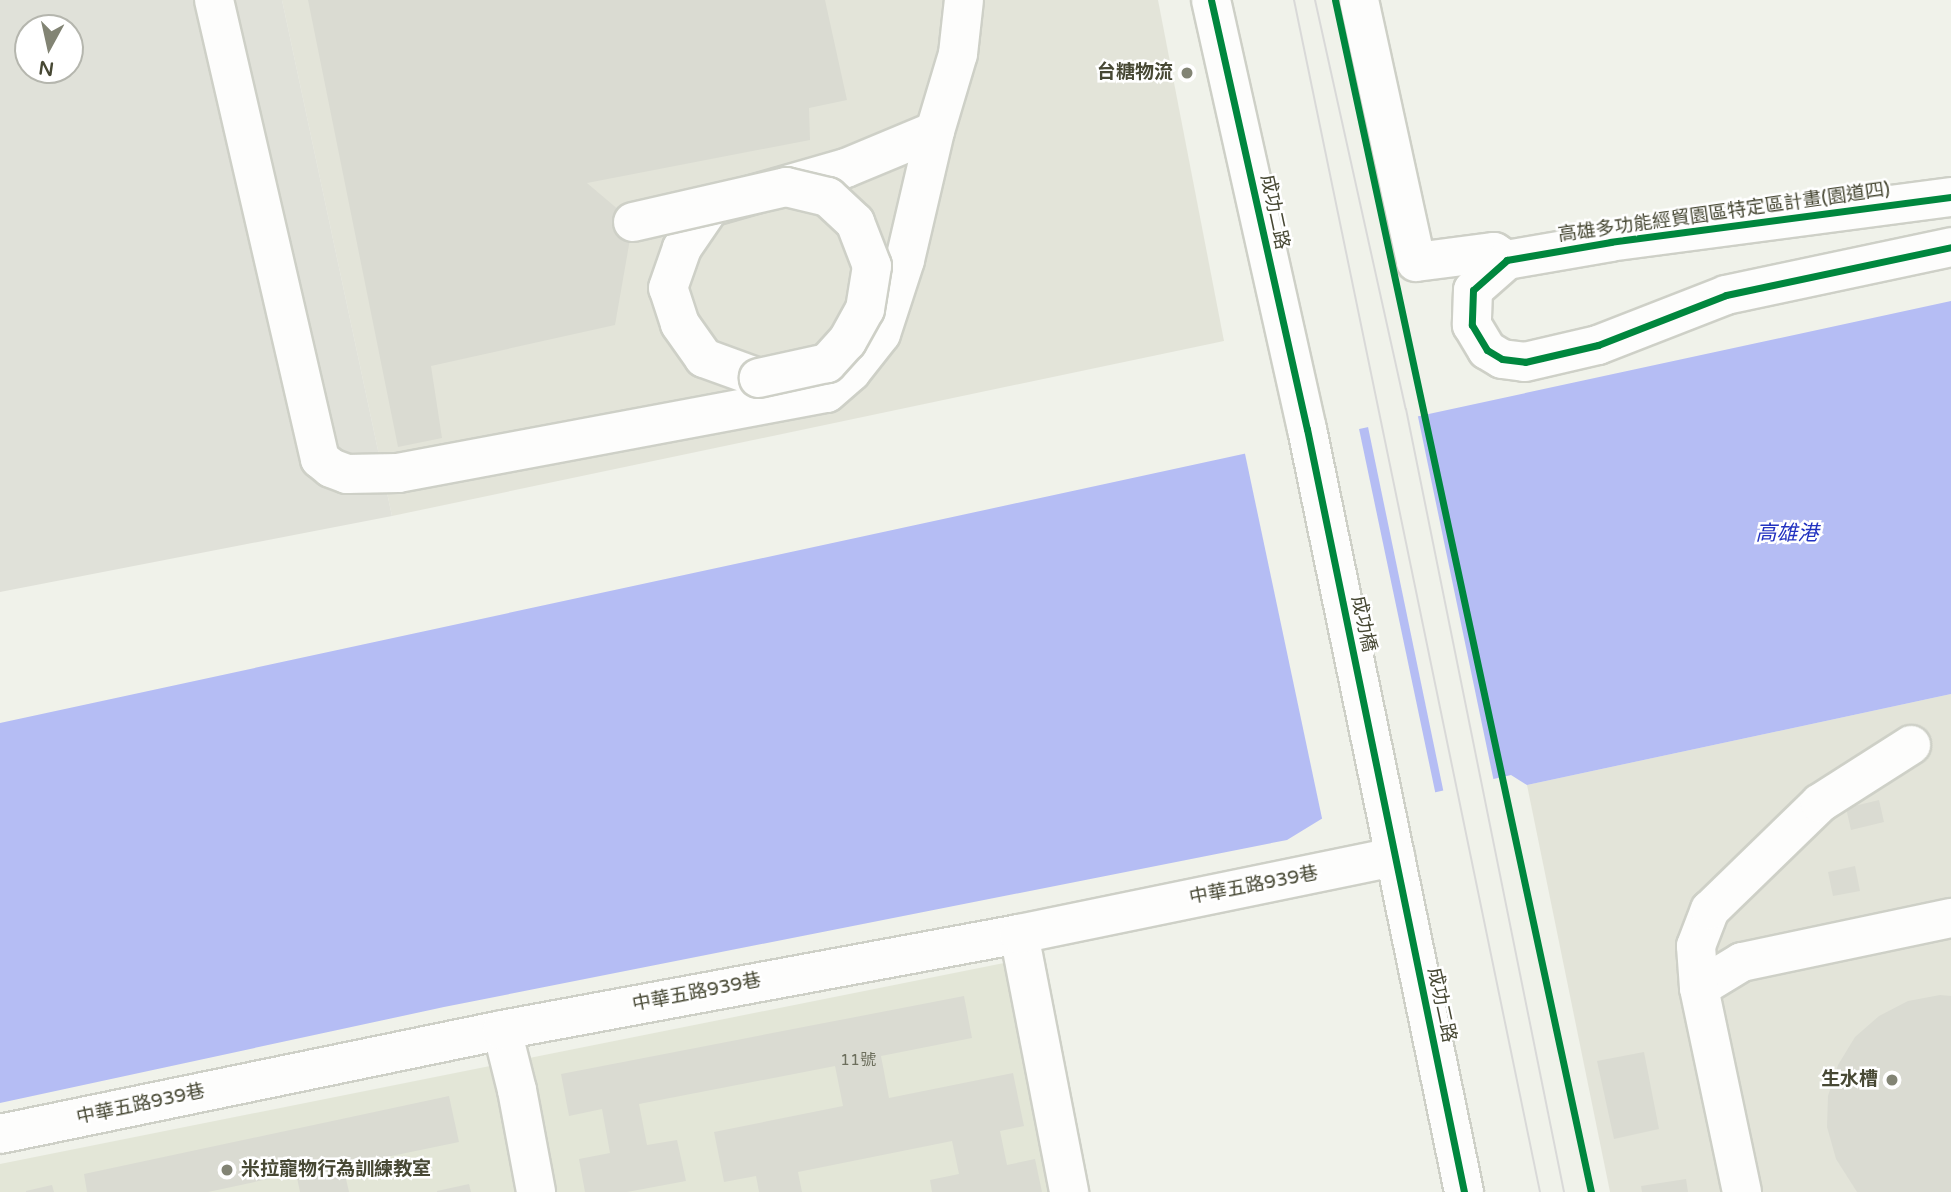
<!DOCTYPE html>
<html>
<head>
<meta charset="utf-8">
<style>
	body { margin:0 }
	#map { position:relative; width:1951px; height:1192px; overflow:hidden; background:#f0f2ea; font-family:"Varela Round","Noto Sans TC",sans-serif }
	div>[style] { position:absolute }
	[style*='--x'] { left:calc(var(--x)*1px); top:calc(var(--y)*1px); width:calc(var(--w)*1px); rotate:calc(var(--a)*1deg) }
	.residential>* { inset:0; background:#e3e6d7 }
	.industrial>* { inset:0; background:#e3e4d9 }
	.parking>* { inset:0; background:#e0e1d9 }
	.water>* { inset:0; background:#b5bdf4 }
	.pier>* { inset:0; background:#f0f2ea }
	.building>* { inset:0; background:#dadbd2 }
	.roads { filter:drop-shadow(2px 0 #ced0c7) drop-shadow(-2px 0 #ced0c7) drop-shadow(0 2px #ced0c7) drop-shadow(0 -2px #ced0c7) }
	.minor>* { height:38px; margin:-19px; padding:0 19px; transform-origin:19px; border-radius:19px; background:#fdfdfc }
	.tram>* { height:2px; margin:-1px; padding:0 1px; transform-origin:1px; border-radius:1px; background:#d9d9d8 }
	.bridges { filter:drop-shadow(2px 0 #ced0c7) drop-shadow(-2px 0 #ced0c7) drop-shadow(0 2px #ced0c7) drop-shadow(0 -2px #ced0c7) }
	.minor-bridge>* { height:38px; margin:-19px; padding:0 19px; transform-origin:19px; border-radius:19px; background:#fdfdfc }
	.cycleway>* { height:7px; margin:-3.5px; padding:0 3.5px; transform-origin:3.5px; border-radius:3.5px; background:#00873e }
	.dots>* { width:19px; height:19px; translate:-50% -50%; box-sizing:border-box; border:4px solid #fff; border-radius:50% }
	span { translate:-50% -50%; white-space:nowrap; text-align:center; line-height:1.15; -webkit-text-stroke:5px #fff; paint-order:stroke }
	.number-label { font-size:16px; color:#6c6e5c }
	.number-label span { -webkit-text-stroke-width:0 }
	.poi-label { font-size:19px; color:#474834; font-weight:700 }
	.right { translate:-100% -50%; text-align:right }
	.left { translate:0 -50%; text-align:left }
	.street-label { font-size:19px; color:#474834 }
	.water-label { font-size:21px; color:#2232c0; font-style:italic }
	.north { position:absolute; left:14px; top:14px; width:70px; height:70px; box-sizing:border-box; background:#fff; border:2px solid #b5b6ae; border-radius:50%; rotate:188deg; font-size:19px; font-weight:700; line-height:28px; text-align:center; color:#474834 }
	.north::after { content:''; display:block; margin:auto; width:24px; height:32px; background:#828474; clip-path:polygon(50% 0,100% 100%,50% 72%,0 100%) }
</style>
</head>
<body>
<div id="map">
	<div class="residential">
		<div style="clip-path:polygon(1009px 962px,1055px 1192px,0 1192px,0 1164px)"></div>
	</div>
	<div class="industrial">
		<div style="clip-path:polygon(282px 0,1158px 0,1224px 341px,392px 516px)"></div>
		<div style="clip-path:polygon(1951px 694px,1951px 1192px,1610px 1192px,1527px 785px)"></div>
	</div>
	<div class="parking">
		<div style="clip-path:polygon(evenodd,0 0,282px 0,392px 516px,0 592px,0 0,28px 28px,70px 28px,70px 70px,28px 70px,28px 28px)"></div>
	</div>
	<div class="water">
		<div style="clip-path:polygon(1951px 301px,1951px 694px,1527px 785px,1511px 775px,1323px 818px,1287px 840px,444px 1007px,0 1103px,0 723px)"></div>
	</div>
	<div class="pier">
		<div style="clip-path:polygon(1417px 412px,1494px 782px,1444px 794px,1367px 422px)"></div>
		<div style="clip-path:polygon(1358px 424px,1436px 796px,1323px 823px,1244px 449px)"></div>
	</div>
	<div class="building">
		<div style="clip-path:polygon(308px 0,825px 0,847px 100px,809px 108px,810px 140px,587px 183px,633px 222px,615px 325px,431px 366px,442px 438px,398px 447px)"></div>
		<div style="clip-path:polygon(1879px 800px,1884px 822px,1851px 830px,1846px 808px)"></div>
		<div style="clip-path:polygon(1855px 866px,1860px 891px,1833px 896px,1828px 872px)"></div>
		<div style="clip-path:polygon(1940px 995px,1951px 996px,1951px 1192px,1857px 1192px,1836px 1159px,1827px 1127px,1828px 1096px,1838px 1065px,1855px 1037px,1879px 1016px,1908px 1001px)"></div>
		<div style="clip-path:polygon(964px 996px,972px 1038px,881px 1056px,889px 1098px,1013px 1073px,1024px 1126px,1000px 1131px,1007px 1165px,1035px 1159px,1042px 1192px,932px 1192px,930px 1180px,959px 1174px,952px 1141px,798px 1172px,802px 1192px,759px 1192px,756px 1176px,724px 1182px,714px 1132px,843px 1106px,835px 1066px,639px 1104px,647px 1145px,677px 1140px,686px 1181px,627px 1192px,585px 1192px,579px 1159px,610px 1153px,602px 1109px,569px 1116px,561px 1074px)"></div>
		<div style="clip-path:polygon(1644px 1052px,1659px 1129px,1614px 1139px,1597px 1061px)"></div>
		<div style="clip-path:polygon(449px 1096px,459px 1142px,343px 1166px,349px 1192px,300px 1192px,296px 1173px,208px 1192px,87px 1192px,84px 1174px)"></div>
		<div style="clip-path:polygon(1686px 1179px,1688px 1192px,1642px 1192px,1641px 1186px)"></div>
		<div style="clip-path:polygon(469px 1184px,471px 1192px,437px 1192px,437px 1191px)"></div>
		<div style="clip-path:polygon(52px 1185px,54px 1192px,26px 1192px,26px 1191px)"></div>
	</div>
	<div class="roads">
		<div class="minor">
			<div style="--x:214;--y:0;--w:471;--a:77"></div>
			<div style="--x:320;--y:459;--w:14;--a:39"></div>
			<div style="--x:331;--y:468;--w:17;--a:21"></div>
			<div style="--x:347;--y:474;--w:51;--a:-1.1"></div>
			<div style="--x:398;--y:473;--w:436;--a:-10.6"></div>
			<div style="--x:827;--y:393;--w:32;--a:-41"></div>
			<div style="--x:851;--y:372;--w:48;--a:-51.7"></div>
			<div style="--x:881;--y:334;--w:78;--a:-72"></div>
			<div style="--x:905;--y:260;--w:132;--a:-76.9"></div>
			<div style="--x:935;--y:131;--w:80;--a:-73.4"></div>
			<div style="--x:958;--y:54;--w:54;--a:-83.7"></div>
			<div style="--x:1211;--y:0;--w:440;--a:77.4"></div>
			<div style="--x:1307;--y:429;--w:779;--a:78.37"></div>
			<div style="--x:1359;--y:0;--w:268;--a:77.7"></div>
			<div style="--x:1416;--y:262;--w:79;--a:-7.3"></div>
			<div style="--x:1494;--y:252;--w:15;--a:32"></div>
			<div style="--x:1951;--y:197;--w:343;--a:172.5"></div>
			<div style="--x:1611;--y:242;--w:106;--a:170.2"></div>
			<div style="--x:1507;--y:260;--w:45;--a:138.6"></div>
			<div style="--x:1473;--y:290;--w:35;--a:92"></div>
			<div style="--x:1472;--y:325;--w:29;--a:59"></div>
			<div style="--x:1487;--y:350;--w:17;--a:31"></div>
			<div style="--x:1502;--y:359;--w:23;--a:7"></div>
			<div style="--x:1525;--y:362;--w:75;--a:-13.1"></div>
			<div style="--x:1598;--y:345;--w:137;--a:-21.3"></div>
			<div style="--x:1726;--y:295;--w:230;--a:-12"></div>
			<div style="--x:759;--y:378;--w:59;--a:-160"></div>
			<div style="--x:704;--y:358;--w:42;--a:-125.2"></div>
			<div style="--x:680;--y:324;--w:38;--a:-108"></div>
			<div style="--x:668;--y:288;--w:42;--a:-70.7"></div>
			<div style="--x:682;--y:248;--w:50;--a:-55.7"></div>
			<div style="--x:710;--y:207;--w:141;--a:-16"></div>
			<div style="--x:846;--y:168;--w:96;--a:-22.6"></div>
			<div style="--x:1019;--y:934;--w:263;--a:79"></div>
			<div style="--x:1699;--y:988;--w:50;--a:-31.2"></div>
			<div style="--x:1742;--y:962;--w:214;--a:-11.9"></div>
			<div style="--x:502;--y:1030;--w:62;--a:76"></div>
			<div style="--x:517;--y:1090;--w:104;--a:79.4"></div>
			<div style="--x:0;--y:1134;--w:513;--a:-11.7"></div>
			<div style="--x:502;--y:1030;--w:526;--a:-10.52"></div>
			<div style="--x:1019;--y:934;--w:384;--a:-11.6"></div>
			<div style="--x:1742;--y:1192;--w:208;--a:-101.9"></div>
			<div style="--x:1699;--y:988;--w:42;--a:-94.1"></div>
			<div style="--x:1696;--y:946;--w:39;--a:-69"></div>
			<div style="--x:1710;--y:910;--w:153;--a:-44.2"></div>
			<div style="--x:1820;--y:803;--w:108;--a:-32.5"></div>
		</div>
	</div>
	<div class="tram">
		<div style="--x:1294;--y:0;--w:1217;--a:78.34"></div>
		<div style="--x:1315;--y:0;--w:419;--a:77.5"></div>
		<div style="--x:1406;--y:409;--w:799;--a:78.59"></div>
	</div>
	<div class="bridges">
		<div class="minor-bridge">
			<div style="--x:633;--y:222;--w:157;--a:-12.9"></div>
			<div style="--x:786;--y:187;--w:43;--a:13.4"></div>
			<div style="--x:828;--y:197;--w:37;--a:43"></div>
			<div style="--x:855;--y:222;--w:47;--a:68.9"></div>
			<div style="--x:872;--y:266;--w:44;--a:99.2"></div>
			<div style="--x:865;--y:309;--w:37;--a:119"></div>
			<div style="--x:847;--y:341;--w:30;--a:132"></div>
			<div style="--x:827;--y:363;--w:70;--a:167.6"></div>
		</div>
	</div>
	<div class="cycleway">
		<div style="--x:1211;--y:0;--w:440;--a:77.4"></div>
		<div style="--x:1307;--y:429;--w:779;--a:78.37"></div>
		<div style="--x:1335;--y:0;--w:1219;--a:77.88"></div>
		<div style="--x:1951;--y:197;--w:343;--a:172.5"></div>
		<div style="--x:1611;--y:242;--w:106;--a:170.2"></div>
		<div style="--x:1507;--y:260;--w:45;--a:138.6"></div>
		<div style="--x:1473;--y:290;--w:35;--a:92"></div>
		<div style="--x:1472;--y:325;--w:29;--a:59"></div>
		<div style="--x:1487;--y:350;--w:17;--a:31"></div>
		<div style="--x:1502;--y:359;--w:23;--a:7"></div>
		<div style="--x:1525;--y:362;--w:75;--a:-13.1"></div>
		<div style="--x:1598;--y:345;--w:137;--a:-21.3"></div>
		<div style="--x:1726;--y:295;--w:230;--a:-12"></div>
	</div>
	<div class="dots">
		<div style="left:1187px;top:73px;background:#828474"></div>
		<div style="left:1892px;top:1080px;background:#828474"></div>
		<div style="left:227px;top:1170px;background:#828474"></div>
	</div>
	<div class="number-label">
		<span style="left:858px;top:1060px">11號</span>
	</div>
	<div class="poi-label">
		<span class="right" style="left:1173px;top:73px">台糖物流</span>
		<span class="right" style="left:1878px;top:1080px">生水槽</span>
		<span class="left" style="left:241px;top:1170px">米拉寵物行為訓練教室</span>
	</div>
	<div class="street-label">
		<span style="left:1274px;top:212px;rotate:78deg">成功二路</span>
		<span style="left:1724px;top:213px;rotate:-8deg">高雄多功能經貿園區特定區計畫(園道四)</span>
		<span style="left:1363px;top:624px;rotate:78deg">成功橋</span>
		<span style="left:1254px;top:886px;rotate:-11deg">中華五路939巷</span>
		<span style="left:697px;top:993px;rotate:-11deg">中華五路939巷</span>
		<span style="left:1441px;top:1005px;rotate:78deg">成功二路</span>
		<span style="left:141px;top:1105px;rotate:-12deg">中華五路939巷</span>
	</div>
	<div class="water-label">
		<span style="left:1787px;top:534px">高雄港</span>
	</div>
	<div class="north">N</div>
</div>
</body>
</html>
